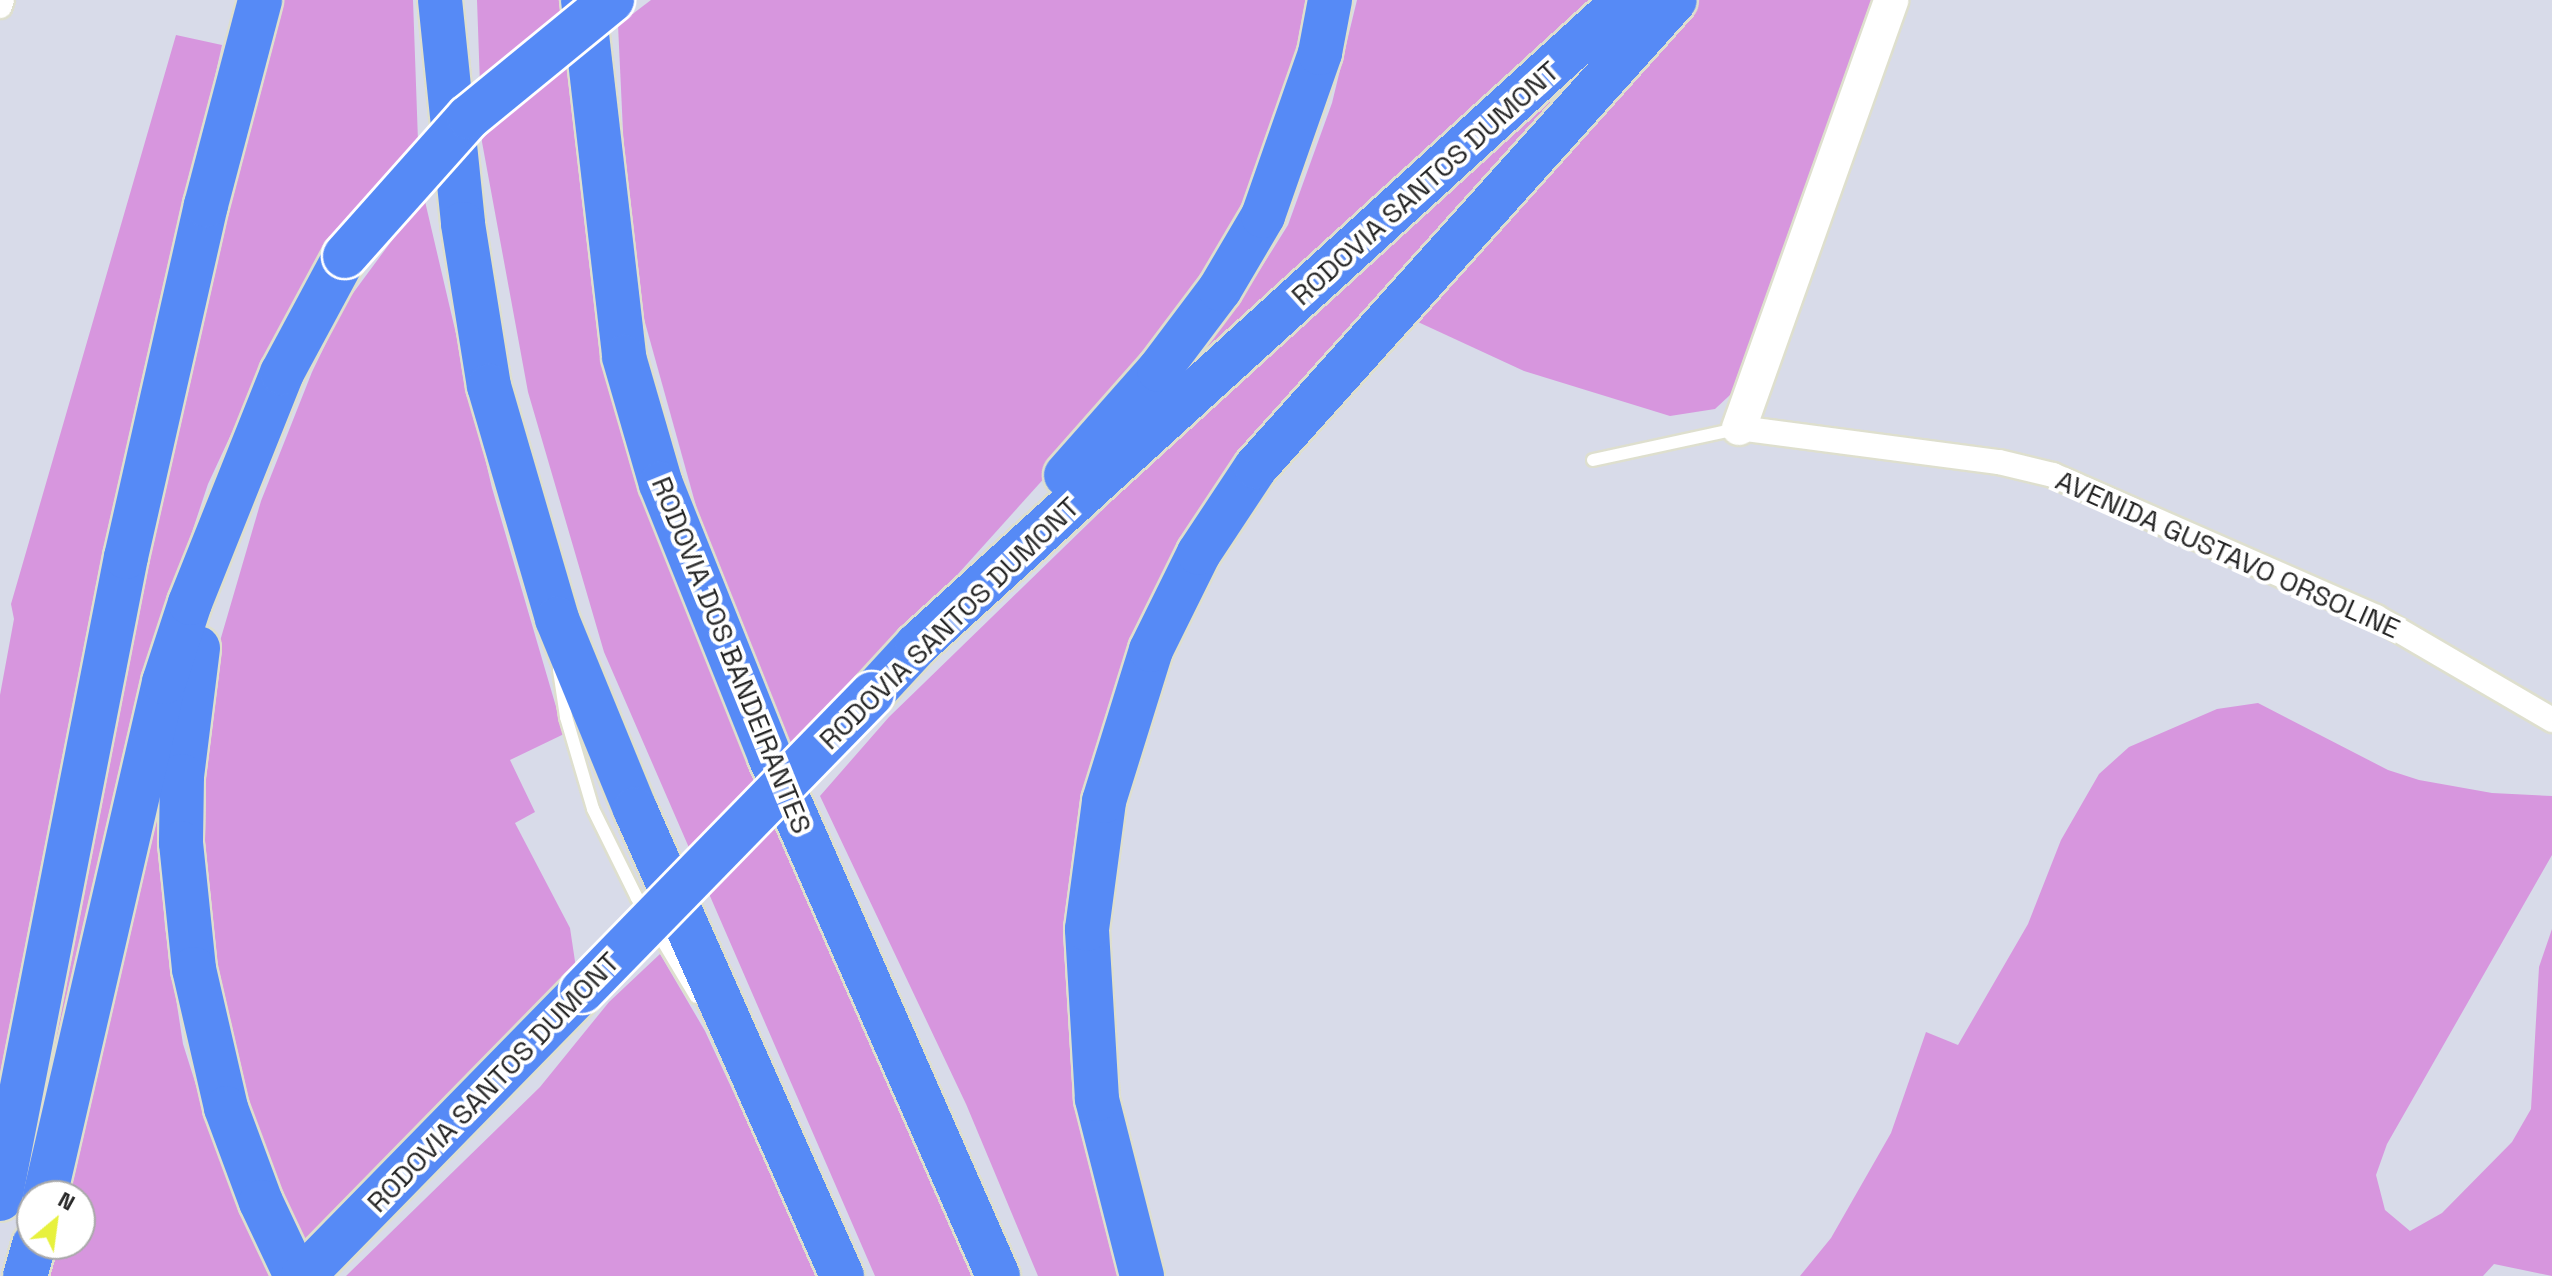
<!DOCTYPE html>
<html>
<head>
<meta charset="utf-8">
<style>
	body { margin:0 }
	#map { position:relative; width:2552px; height:1276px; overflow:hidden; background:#d8dbe9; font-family:"Space Grotesk",sans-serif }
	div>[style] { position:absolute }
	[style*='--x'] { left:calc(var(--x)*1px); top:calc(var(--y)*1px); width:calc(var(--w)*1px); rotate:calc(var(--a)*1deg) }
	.green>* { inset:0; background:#d796de }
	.roads { filter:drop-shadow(2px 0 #dedfce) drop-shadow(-2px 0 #dedfce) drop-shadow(0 2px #dedfce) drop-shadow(0 -2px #dedfce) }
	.lane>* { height:12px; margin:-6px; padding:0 6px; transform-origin:6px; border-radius:6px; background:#fff }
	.street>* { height:24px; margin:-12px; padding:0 12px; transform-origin:12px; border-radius:12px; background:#fff }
	.secondary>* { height:34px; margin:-17px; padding:0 17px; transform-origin:17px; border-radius:17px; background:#fff }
	.highway>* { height:44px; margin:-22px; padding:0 22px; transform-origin:22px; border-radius:22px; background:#568af6 }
	.bridges { filter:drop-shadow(2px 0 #fff) drop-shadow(-2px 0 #fff) drop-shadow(0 2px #fff) drop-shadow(0 -2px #fff) }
	.highway-bridge>* { height:44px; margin:-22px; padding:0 22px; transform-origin:22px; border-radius:22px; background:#568af6 }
	span { translate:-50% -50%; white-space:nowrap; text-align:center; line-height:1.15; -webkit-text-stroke:8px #fff; paint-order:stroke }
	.street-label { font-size:28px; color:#272727 }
	.north { position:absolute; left:16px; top:1180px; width:80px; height:80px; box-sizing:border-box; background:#fff; border:2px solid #a9a9a9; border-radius:50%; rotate:29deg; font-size:22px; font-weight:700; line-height:32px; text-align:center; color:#272727 }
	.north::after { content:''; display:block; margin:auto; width:28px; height:36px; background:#e7f13d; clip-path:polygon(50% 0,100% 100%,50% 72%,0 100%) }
</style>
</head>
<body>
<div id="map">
	<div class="green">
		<div style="clip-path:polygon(275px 0,413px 0,418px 141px,334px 240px,253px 387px,208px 484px,145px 673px,24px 1179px,144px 539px)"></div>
		<div style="clip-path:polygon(477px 0,561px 0,587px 241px,620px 417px,980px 1276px,875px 1276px,604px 652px,528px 392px,482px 142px)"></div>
		<div style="clip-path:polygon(651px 0,1317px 0,1302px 66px,1227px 250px,1094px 423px,795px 755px,726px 597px,701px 524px,641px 308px,624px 153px,618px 25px)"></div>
		<div style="clip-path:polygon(1357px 0,1605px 0,1189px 368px,1239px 303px,1288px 225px,1332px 103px)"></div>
		<div style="clip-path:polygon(1693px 0,1877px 0,1749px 363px,1730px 395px,1715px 409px,1670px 416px,1524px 371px,1405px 316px)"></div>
		<div style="clip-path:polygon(1651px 5px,1296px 398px,1091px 800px,1127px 1276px,1038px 1276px,966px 1104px,820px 796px,889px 717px,1228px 388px)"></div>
		<div style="clip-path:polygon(176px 35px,222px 45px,89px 640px,0 1086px,0 695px,14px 619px,11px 604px)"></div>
		<div style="clip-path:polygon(424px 197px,492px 488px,564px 734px,510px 760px,535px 812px,515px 823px,570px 928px,576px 968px,574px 979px,303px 1243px,253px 1124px,211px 951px,199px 820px,218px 648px,261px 501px,312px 372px,345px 304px)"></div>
		<div style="clip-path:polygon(2258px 703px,2388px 770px,2419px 780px,2492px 793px,2552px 796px,2552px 855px,2387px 1144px,2376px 1175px,2385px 1210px,2410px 1231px,2442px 1213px,2512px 1142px,2531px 1109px,2539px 967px,2552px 929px,2552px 1276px,2494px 1264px,2483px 1276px,1800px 1276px,1831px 1238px,1891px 1133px,1926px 1032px,1958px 1045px,2028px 924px,2061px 840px,2099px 774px,2129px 747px,2217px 709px)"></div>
		<div style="clip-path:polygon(156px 788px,165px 927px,183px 1044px,218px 1155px,272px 1276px,40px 1276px,48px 1244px,80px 1244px,80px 1196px,58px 1196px)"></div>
		<div style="clip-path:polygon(660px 954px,705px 1031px,819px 1276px,346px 1276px,540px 1087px,609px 1002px)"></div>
	</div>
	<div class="roads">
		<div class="lane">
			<div style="--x:1593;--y:460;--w:146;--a:-12.2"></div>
			<div style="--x:559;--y:670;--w:48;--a:81.5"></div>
			<div style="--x:566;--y:717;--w:96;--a:73.6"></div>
			<div style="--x:593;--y:809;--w:99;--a:63.7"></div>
			<div style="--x:637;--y:898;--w:115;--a:59.2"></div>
		</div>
		<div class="street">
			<div style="--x:0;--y:6;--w:6;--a:-72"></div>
			<div style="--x:1739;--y:428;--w:262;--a:7.5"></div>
			<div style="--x:1999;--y:462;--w:56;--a:13.5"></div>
			<div style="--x:2053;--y:475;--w:353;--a:23.7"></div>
			<div style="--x:2376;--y:617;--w:204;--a:30.3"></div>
		</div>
		<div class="secondary">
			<div style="--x:1739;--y:428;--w:454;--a:-70.4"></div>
		</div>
		<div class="highway">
			<div style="--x:440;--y:0;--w:225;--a:84.1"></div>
			<div style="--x:463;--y:224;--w:164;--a:80.9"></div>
			<div style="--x:489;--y:386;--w:243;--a:73.7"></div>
			<div style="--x:557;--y:619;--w:205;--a:67.7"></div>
			<div style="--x:635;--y:809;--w:511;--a:66.09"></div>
			<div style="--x:583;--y:0;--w:359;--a:83.4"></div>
			<div style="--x:624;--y:357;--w:132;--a:73.8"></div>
			<div style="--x:661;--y:484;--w:294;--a:68.2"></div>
			<div style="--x:770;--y:757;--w:567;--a:66.28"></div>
			<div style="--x:1066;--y:475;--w:140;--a:-48.5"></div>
			<div style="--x:1159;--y:370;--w:101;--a:-53"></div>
			<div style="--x:1220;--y:289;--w:85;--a:-59.5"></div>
			<div style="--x:1263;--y:216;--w:173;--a:-70.7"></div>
			<div style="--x:1320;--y:53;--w:54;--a:-79.3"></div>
			<div style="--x:198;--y:648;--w:129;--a:97.1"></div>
			<div style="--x:182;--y:776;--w:67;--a:90.9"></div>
			<div style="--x:181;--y:843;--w:127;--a:84.1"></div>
			<div style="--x:194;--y:969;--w:143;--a:77"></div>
			<div style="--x:226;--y:1108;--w:100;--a:69.6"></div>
			<div style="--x:261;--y:1202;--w:82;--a:64.7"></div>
			<div style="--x:872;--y:694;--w:67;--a:-47.4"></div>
			<div style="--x:917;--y:645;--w:958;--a:-42.33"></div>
			<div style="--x:45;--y:1196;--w:528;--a:-76.96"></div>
			<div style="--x:164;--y:682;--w:83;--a:-71.8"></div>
			<div style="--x:190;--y:603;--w:248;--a:-68.2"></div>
			<div style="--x:282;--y:373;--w:133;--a:-61.7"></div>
			<div style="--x:0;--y:1199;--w:654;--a:-78.9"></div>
			<div style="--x:126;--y:557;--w:361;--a:-77.2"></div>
			<div style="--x:206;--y:205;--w:212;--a:-75.2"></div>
			<div style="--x:25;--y:1276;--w:33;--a:-74"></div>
			<div style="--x:303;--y:1276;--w:399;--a:-45.6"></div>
			<div style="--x:1142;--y:1276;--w:183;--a:-104.3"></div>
			<div style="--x:1097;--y:1099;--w:170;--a:-93.4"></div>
			<div style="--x:1087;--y:929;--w:129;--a:-82.4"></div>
			<div style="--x:1104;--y:801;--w:158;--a:-72.7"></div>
			<div style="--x:1151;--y:650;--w:108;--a:-63.7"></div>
			<div style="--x:1199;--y:553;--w:103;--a:-56.5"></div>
			<div style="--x:1256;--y:467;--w:627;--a:-48.1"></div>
		</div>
	</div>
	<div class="bridges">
		<div class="highway-bridge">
			<div style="--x:345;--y:256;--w:186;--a:-48.3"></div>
			<div style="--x:469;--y:117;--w:185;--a:-39.3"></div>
			<div style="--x:582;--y:991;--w:415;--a:-45.7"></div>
		</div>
	</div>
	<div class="street-label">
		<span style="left:1425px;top:183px;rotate:-42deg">RODOVIA SANTOS DUMONT</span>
		<span style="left:2228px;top:554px;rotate:24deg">AVENIDA GUSTAVO ORSOLINE</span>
		<span style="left:949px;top:623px;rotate:-44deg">RODOVIA SANTOS DUMONT</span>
		<span style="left:732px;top:655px;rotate:68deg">RODOVIA DOS BANDEIRANTES</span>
		<span style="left:493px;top:1082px;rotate:-46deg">RODOVIA SANTOS DUMONT</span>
	</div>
	<div class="north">N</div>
</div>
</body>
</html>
